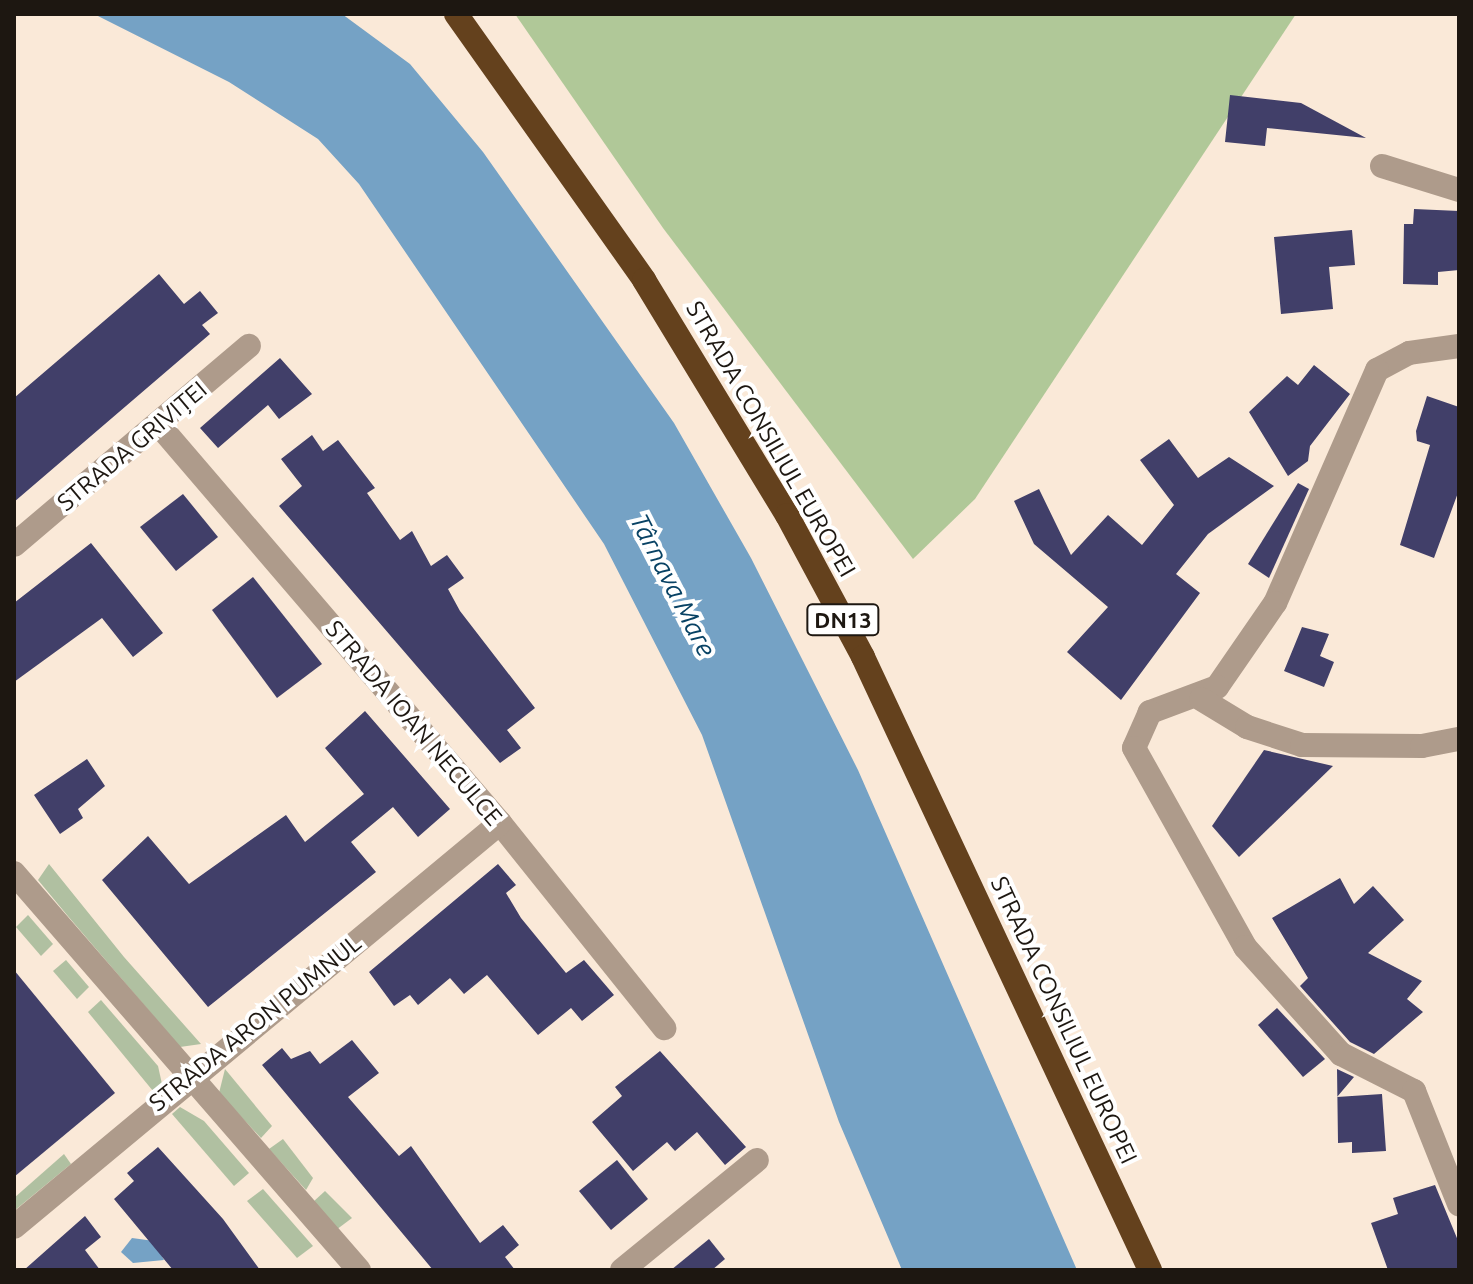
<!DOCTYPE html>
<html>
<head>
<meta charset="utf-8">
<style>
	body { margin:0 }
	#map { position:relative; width:1473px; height:1284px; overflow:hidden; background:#fae9d8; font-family:Ubuntu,sans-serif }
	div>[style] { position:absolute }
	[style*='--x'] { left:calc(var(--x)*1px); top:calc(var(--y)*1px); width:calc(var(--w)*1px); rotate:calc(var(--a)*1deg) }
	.green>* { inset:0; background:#b0c0a1 }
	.forest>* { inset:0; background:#b0c898 }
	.water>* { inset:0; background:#75a2c5 }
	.building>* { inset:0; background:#413f69 }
	.minor>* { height:24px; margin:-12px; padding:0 12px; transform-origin:12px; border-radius:12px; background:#ae9b8b }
	.highway>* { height:24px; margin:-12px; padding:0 12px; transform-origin:12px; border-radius:12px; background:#64411d }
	span { translate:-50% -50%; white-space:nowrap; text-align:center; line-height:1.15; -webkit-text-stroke:8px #fff; paint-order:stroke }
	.shield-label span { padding:2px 6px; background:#fff; border:2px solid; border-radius:6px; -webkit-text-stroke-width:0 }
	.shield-label { font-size:22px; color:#1d1711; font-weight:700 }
	.street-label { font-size:24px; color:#1d1711 }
	.water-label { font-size:26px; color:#084264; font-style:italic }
	.frame { position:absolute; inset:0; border:16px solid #1d1711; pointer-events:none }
</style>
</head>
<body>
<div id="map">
	<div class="green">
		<div style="clip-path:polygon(49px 864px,124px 957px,201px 1044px,180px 1047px,67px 915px,38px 880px)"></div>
		<div style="clip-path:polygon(28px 915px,53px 944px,41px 956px,16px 927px)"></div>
		<div style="clip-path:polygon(66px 960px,89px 987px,77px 999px,53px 971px)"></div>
		<div style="clip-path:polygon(101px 1000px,158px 1066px,162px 1084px,153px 1091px,88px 1012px)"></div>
		<div style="clip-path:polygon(225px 1069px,272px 1126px,261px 1138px,219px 1093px)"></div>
		<div style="clip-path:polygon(180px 1107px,204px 1121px,249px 1173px,234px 1186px,172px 1114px)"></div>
		<div style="clip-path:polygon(283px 1139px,313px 1178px,306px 1190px,269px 1149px)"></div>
		<div style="clip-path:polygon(64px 1154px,71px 1164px,14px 1211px,14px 1198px)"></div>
		<div style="clip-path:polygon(263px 1189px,313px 1246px,297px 1258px,247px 1201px)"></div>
		<div style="clip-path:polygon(325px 1191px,352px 1218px,336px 1230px,313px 1202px)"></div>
	</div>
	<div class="forest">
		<div style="clip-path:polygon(515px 14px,1296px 14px,975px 499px,913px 559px,663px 228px)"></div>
	</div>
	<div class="water">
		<div style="clip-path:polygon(94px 14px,342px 14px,410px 64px,483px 152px,674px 423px,751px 558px,858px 770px,1077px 1270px,902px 1270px,839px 1122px,702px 735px,604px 544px,359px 184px,318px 139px,229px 82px)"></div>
		<div style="clip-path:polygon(132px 1238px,154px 1241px,164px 1260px,133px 1263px,121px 1252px)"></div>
	</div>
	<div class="building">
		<div style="clip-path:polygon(1230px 95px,1301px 103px,1366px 138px,1267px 128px,1265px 146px,1225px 142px)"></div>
		<div style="clip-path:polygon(1414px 209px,1459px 211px,1459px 270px,1438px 272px,1438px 285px,1403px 284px,1404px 224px,1413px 224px)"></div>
		<div style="clip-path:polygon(1352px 230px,1355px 265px,1329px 267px,1333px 309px,1281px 314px,1274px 237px)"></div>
		<div style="clip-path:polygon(159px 274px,184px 304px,200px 291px,218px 313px,202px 325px,210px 334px,14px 502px,14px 398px)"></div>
		<div style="clip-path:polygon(280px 358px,312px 394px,279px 419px,268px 405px,218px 448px,200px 428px)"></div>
		<div style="clip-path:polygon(1314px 365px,1350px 394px,1310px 446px,1308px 461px,1288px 476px,1249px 412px,1287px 376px,1298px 385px)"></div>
		<div style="clip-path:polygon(1427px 396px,1459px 407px,1459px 490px,1434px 558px,1400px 545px,1430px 445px,1417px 441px,1416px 431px)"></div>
		<div style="clip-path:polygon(312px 435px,323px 451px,338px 440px,375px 488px,367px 493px,400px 540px,412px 531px,431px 566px,447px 555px,464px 578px,448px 589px,460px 611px,535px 708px,507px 730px,521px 748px,500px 763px,279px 506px,302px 486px,281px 459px)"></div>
		<div style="clip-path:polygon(1169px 439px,1198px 478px,1229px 457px,1274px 486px,1208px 534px,1176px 574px,1200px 593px,1121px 700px,1067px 652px,1108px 607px,1034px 544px,1014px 501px,1039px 489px,1071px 555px,1108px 515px,1142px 545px,1174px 505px,1140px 460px)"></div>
		<div style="clip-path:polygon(1298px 483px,1309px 489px,1269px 578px,1248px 564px)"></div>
		<div style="clip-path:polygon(183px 494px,218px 537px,176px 571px,140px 527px)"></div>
		<div style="clip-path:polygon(91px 543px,163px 633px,133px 657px,102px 618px,14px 682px,14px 603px)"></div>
		<div style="clip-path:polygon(253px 577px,322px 664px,277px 698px,212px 610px)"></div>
		<div style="clip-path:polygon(1302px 627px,1329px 634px,1320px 656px,1334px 662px,1324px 687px,1284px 671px)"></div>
		<div style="clip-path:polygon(365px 711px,450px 809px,418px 837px,393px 807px,351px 842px,376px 872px,208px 1007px,102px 880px,148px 836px,189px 884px,286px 815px,305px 842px,364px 794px,325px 748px)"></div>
		<div style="clip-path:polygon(1264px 750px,1333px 766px,1239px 857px,1212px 826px)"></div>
		<div style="clip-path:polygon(87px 759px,105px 786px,78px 809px,83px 818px,60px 834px,34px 795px)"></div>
		<div style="clip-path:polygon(498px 864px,516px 885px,506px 893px,521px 918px,566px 973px,584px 960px,614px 995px,582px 1021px,571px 1008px,538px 1035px,487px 975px,464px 994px,450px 978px,418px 1005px,410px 995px,394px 1006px,369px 972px)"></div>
		<div style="clip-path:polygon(1340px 878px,1354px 904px,1373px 886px,1404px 920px,1368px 953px,1422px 981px,1407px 999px,1423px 1012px,1374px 1054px,1350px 1042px,1300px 986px,1308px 978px,1272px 918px)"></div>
		<div style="clip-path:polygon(14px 970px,115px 1093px,14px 1177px)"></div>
		<div style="clip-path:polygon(1277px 1008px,1325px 1059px,1303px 1077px,1258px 1025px)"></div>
		<div style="clip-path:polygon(352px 1040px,379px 1073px,348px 1097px,399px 1156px,411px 1146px,480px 1243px,503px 1225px,519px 1245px,505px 1257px,515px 1270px,433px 1270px,262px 1065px,282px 1048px,291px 1059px,310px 1051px,320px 1064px)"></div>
		<div style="clip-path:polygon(660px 1051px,746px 1147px,725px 1165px,697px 1132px,675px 1151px,667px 1142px,633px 1171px,592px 1122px,622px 1096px,615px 1087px)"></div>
		<div style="clip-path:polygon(1337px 1069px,1354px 1077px,1337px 1097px,1382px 1094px,1386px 1151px,1352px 1153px,1352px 1142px,1338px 1143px)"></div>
		<div style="clip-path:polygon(158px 1147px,223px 1219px,260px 1270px,173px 1270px,114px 1199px,134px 1181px,127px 1173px)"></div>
		<div style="clip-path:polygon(617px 1160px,648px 1199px,611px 1230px,579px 1191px)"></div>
		<div style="clip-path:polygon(1435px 1185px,1459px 1243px,1459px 1270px,1388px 1270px,1371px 1223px,1398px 1214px,1393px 1198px)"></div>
		<div style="clip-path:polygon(85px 1216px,101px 1237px,85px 1250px,100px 1270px,24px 1270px)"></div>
		<div style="clip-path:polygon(709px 1239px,725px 1259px,712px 1270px,671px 1270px)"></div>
	</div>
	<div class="minor">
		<div style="--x:1382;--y:166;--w:81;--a:17.3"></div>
		<div style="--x:1459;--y:346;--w:50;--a:172"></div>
		<div style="--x:1409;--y:353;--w:36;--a:152"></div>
		<div style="--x:1377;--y:370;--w:254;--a:113.6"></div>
		<div style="--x:1275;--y:603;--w:102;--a:124.6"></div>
		<div style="--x:1217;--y:687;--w:72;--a:159.5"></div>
		<div style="--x:1150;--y:712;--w:39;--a:114"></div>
		<div style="--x:1134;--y:748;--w:228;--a:60.8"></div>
		<div style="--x:1245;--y:947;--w:144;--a:48.1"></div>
		<div style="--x:1341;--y:1054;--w:82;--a:26.9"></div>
		<div style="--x:1414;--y:1091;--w:122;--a:68.3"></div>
		<div style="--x:158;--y:424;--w:526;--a:49.4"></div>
		<div style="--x:500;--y:823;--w:263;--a:51.3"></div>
		<div style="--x:14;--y:545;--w:308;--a:-40.3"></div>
		<div style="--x:1201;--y:699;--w:54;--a:31.3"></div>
		<div style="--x:1247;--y:727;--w:58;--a:18.1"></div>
		<div style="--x:1302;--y:745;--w:120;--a:0.5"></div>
		<div style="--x:1422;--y:746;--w:38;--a:-11"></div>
		<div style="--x:14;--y:873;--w:526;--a:49.01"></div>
		<div style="--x:14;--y:1227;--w:632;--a:-39.74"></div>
		<div style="--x:622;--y:1270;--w:174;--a:-39.2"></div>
	</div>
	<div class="highway">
		<div style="--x:456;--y:14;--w:326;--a:54.7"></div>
		<div style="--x:644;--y:280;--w:275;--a:58.7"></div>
		<div style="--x:787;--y:515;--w:161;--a:61.8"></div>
		<div style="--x:863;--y:657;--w:677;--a:64.91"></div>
	</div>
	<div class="shield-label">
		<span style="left:843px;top:620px">DN13</span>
	</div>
	<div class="street-label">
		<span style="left:771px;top:439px;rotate:60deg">STRADA CONSILIUL EUROPEI</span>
		<span style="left:132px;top:446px;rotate:-40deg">STRADA GRIVIȚEI</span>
		<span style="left:414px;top:723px;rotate:50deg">STRADA IOAN NECULCE</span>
		<span style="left:1064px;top:1020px;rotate:65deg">STRADA CONSILIUL EUROPEI</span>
		<span style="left:255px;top:1023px;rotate:-39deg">STRADA ARON PUMNUL</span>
	</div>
	<div class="water-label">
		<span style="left:673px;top:585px;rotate:63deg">Târnava Mare</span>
	</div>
	<div class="frame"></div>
</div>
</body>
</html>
